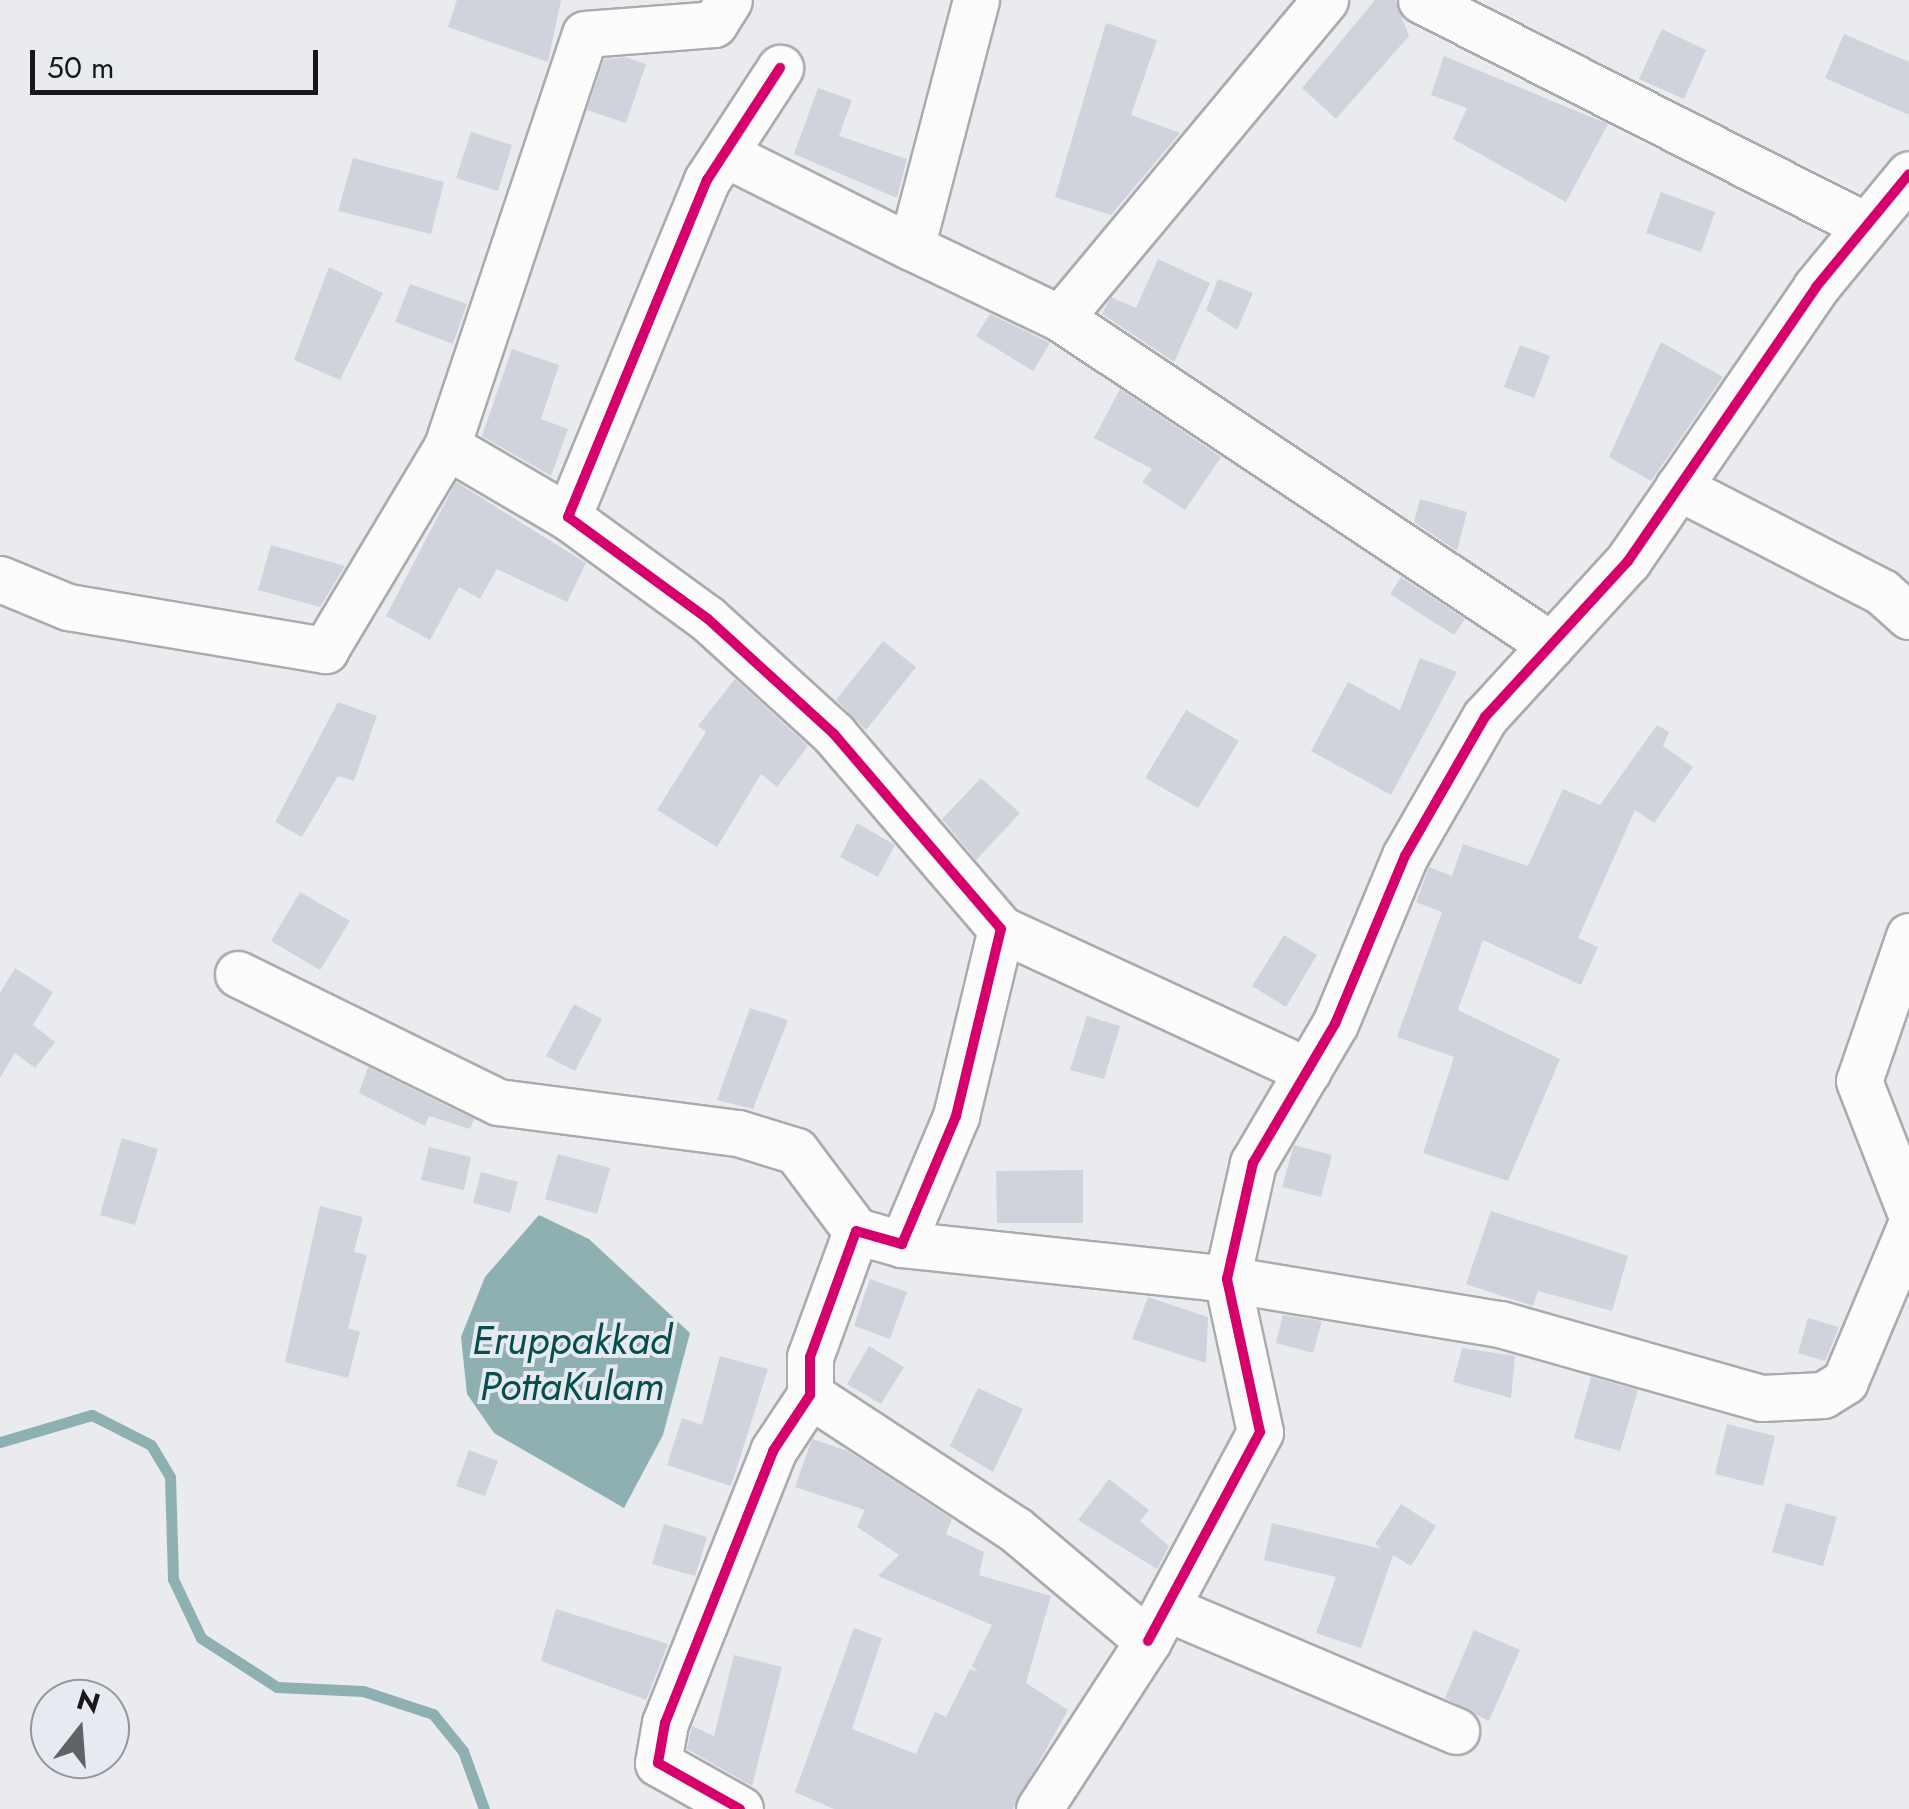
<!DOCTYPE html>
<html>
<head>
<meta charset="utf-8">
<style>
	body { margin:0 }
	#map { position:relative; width:1909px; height:1809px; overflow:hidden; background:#e9ebef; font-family:Jost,sans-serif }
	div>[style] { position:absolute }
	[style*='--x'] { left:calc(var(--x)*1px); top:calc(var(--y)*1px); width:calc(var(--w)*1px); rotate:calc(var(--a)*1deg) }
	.water>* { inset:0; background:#8fb0b1 }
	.stream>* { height:11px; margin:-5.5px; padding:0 5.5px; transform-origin:5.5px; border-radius:5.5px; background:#8fb0b1 }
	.building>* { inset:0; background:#d0d3db }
	.roads { filter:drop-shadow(2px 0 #aaabae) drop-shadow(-2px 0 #aaabae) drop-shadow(0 2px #aaabae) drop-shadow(0 -2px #aaabae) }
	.minor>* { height:45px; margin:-22.5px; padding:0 22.5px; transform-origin:22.5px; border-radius:22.5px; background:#fcfcfd }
	.cycleway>* { height:10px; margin:-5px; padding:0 5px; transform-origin:5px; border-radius:5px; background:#d6006c }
	span { translate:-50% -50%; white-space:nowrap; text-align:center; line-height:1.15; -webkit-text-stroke:8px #e7eaf1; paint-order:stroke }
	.water-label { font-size:40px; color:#054e50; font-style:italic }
	.north { position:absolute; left:30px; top:1679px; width:100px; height:100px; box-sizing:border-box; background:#e7eaf1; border:2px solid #94969b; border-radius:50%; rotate:17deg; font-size:28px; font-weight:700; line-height:40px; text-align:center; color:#18181b }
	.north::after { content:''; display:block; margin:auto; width:35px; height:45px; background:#616265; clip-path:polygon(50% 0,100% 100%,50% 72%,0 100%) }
	.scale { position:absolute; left:30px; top:50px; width:288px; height:45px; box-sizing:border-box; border:5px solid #18181b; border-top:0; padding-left:12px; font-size:30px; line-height:35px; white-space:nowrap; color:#18181b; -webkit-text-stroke:8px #e7eaf1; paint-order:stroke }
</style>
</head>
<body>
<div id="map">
	<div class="water">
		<div style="clip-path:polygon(539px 1215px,589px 1239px,690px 1333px,663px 1435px,624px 1508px,494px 1433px,467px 1394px,461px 1337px,485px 1277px)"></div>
	</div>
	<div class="stream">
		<div style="--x:0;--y:1442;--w:96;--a:-16.4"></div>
		<div style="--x:92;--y:1415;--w:66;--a:27"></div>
		<div style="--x:151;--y:1445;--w:37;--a:59"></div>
		<div style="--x:170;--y:1477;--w:102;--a:88.3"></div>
		<div style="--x:173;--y:1579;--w:65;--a:64.6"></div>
		<div style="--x:201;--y:1638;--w:90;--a:32.8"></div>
		<div style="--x:277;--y:1687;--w:86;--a:2.7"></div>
		<div style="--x:363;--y:1691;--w:74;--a:18.2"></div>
		<div style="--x:433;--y:1714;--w:48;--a:51"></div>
		<div style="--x:463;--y:1751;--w:62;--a:70.1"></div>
	</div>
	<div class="building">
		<div style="clip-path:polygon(457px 0,561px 0,548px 62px,448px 27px)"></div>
		<div style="clip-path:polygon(1375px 0,1395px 0,1409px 36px,1336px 119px,1302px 88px)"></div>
		<div style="clip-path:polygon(1106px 23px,1157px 40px,1131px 115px,1180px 133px,1111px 215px,1055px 197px)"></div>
		<div style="clip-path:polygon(1662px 29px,1706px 50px,1684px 99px,1639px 79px)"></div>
		<div style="clip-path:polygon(1844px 34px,1909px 62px,1909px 115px,1825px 78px)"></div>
		<div style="clip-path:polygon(1444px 56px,1608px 124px,1566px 202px,1453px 139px,1467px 108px,1431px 95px)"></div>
		<div style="clip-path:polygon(625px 57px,646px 64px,626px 123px,587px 110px,604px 59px)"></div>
		<div style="clip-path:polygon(818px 88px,852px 100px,839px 136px,907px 159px,897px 198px,794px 154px)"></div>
		<div style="clip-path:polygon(471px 132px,512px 145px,498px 191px,456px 178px)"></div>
		<div style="clip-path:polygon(353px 158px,444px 182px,431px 234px,338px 211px)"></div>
		<div style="clip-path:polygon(1661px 192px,1715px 212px,1701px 252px,1646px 233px)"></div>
		<div style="clip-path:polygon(1158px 259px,1210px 283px,1174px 362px,1102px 314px,1111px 297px,1136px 308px)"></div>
		<div style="clip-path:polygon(329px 267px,383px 293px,340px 380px,294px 360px)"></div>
		<div style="clip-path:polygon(1218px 279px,1253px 293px,1237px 330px,1206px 310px)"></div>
		<div style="clip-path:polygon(410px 284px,467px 304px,453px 344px,395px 322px)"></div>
		<div style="clip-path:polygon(990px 314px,1050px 343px,1033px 371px,976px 336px)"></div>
		<div style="clip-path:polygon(1661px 342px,1723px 377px,1651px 481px,1609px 457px)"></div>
		<div style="clip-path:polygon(1520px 345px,1550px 356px,1534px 398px,1504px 387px)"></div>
		<div style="clip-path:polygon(512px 349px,559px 365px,541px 419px,568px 429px,551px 476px,482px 436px)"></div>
		<div style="clip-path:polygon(1120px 389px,1221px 457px,1185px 510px,1142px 482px,1152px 469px,1094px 438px)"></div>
		<div style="clip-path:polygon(456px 482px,586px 563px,567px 602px,497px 569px,480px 599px,459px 587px,430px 640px,386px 616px)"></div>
		<div style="clip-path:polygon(1420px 499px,1467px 512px,1457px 551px,1414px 522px)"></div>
		<div style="clip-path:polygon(271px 545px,345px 566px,320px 607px,258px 590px)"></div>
		<div style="clip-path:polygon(1401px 577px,1465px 619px,1454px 635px,1390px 594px)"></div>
		<div style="clip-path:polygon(883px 641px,916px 667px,866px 730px,836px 700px)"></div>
		<div style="clip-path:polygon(1420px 658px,1457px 672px,1391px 795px,1311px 751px,1348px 682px,1400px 710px)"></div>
		<div style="clip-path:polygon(735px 679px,808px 746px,777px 787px,761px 774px,717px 847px,657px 810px,706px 732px,698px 726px)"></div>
		<div style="clip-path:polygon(338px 702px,377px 716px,354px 781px,338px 776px,302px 837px,275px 822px)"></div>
		<div style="clip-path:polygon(1186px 710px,1239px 741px,1198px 808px,1145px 778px)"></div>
		<div style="clip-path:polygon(1657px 725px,1669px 732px,1663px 746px,1693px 767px,1654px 823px,1635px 810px,1578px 938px,1598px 947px,1581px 985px,1483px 940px,1458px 1010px,1560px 1059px,1508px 1181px,1423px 1153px,1454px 1057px,1397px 1037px,1442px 912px,1416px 902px,1429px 867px,1452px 876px,1463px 844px,1528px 866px,1563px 789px,1600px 805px)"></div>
		<div style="clip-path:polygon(981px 778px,1020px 813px,976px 860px,942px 819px)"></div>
		<div style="clip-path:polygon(857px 823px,895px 845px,878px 877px,840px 857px)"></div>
		<div style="clip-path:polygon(300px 892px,350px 921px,320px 970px,271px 941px)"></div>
		<div style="clip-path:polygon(1284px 935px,1317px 955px,1286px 1007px,1252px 986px)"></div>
		<div style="clip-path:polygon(15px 968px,53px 992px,33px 1025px,55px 1042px,35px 1068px,15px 1053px,0 1078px,0 993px)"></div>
		<div style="clip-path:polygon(574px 1004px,602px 1019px,575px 1071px,546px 1056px)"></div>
		<div style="clip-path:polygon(750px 1008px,788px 1020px,753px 1109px,717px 1100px)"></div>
		<div style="clip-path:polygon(1087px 1016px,1120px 1026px,1104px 1079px,1070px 1070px)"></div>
		<div style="clip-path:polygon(368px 1067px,474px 1119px,470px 1129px,429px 1116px,425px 1126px,359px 1093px)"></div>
		<div style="clip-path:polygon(122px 1138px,158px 1149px,135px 1225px,100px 1215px)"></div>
		<div style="clip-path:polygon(1294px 1145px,1332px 1155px,1321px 1197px,1282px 1187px)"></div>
		<div style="clip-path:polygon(429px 1147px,471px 1157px,464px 1190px,421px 1180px)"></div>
		<div style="clip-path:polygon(558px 1154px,610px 1168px,597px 1214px,545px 1199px)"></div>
		<div style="clip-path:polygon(1083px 1170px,1083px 1223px,997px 1223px,996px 1171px)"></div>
		<div style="clip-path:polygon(481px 1172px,518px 1182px,510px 1213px,473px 1203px)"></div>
		<div style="clip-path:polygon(320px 1206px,363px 1217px,354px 1252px,367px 1255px,348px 1328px,360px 1332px,348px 1378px,285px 1362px)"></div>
		<div style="clip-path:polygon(1491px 1211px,1628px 1256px,1612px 1311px,1538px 1291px,1533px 1306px,1466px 1284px)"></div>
		<div style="clip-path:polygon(870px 1279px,907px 1292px,890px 1339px,854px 1326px)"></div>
		<div style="clip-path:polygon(1148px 1297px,1208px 1317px,1206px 1363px,1132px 1339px)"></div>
		<div style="clip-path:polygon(1283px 1315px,1322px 1321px,1313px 1353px,1276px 1343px)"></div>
		<div style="clip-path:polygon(1808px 1318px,1839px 1327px,1825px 1361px,1798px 1353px)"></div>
		<div style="clip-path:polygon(869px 1346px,904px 1367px,881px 1404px,847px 1384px)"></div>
		<div style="clip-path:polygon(1462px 1348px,1515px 1356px,1511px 1398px,1453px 1382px)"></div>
		<div style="clip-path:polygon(720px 1356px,768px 1369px,731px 1486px,667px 1465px,682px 1418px,702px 1425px)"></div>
		<div style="clip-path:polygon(1591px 1377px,1638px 1390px,1620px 1451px,1574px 1438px)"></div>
		<div style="clip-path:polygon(978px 1388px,1023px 1409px,993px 1472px,950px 1446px)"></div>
		<div style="clip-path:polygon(1727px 1424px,1775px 1436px,1763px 1486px,1715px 1474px)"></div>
		<div style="clip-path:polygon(812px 1439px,848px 1451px,952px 1519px,946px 1534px,984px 1552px,979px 1575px,1051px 1596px,1026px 1683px,1068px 1710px,1013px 1809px,834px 1809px,795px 1792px,854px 1628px,882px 1638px,852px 1729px,916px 1754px,935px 1712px,946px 1717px,970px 1669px,978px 1672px,972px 1666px,992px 1625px,878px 1576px,899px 1555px,857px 1527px,865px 1510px,795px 1487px)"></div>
		<div style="clip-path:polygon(469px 1450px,498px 1461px,485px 1496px,456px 1486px)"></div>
		<div style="clip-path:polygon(1109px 1479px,1149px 1510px,1140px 1521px,1169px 1546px,1157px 1569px,1078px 1520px)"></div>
		<div style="clip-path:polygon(1786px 1503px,1837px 1517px,1823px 1566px,1772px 1552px)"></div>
		<div style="clip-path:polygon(1401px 1504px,1436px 1526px,1411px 1566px,1393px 1555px,1361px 1648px,1316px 1633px,1336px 1577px,1264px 1560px,1272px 1523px,1382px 1549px,1375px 1544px)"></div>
		<div style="clip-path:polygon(664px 1524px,707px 1537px,695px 1576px,652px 1564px)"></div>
		<div style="clip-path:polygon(556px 1609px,668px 1644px,646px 1700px,541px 1661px)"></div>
		<div style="clip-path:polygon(1474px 1630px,1520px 1650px,1489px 1721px,1445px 1698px)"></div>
		<div style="clip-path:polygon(734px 1655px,782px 1667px,752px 1786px,687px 1749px,692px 1726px,714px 1736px)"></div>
	</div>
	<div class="roads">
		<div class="minor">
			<div style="--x:976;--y:0;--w:255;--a:104.7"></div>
			<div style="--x:911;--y:247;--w:165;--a:25.5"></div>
			<div style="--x:1060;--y:318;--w:414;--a:-50.2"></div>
			<div style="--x:1421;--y:0;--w:499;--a:26.9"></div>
			<div style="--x:725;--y:154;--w:208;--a:26.6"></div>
			<div style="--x:1060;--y:318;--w:590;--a:33.66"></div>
			<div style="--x:447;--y:446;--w:140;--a:30.4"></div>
			<div style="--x:1678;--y:487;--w:229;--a:27.2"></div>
			<div style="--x:1882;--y:592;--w:36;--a:42"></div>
			<div style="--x:0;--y:579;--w:74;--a:22.4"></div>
			<div style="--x:68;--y:607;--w:261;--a:9.5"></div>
			<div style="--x:325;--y:650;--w:238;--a:-59.1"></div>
			<div style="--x:447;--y:446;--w:434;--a:-71.5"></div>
			<div style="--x:585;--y:34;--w:129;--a:-4.4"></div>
			<div style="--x:714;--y:24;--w:28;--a:-58"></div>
			<div style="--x:1001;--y:929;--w:338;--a:24.8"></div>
			<div style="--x:1909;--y:936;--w:153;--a:109"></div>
			<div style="--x:1859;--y:1081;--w:137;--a:68.7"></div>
			<div style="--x:238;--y:974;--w:290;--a:26.2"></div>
			<div style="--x:498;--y:1102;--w:242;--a:7.4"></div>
			<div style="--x:738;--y:1133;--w:61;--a:17.2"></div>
			<div style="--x:796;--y:1151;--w:100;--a:53.1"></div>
			<div style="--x:902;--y:1244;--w:327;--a:6.1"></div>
			<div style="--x:1227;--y:1279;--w:277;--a:9.4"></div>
			<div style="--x:1500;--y:1324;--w:272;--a:15.8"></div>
			<div style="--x:1762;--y:1398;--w:61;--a:-2.8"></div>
			<div style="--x:1823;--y:1395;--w:26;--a:-32"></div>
			<div style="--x:1845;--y:1381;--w:165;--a:-67.2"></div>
			<div style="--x:810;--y:1395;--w:245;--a:33.2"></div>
			<div style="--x:1015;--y:1529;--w:174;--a:40.1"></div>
			<div style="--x:1148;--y:1641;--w:200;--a:123"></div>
			<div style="--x:1169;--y:1609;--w:312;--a:23"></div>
			<div style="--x:1148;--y:1641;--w:237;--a:-61.8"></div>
			<div style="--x:1260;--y:1432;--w:157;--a:-102.2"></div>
			<div style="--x:1227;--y:1279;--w:119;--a:-77.4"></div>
			<div style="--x:1253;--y:1163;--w:161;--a:-59.5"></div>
			<div style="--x:1335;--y:1024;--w:182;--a:-67.4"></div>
			<div style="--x:1405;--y:856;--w:160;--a:-60.1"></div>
			<div style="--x:1485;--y:717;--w:212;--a:-47.5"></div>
			<div style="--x:1628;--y:561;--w:332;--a:-55.5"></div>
			<div style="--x:1816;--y:287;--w:146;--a:-50.5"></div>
			<div style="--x:740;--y:1809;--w:94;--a:-150.7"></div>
			<div style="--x:658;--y:1763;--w:41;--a:-80.1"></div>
			<div style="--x:665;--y:1723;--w:293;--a:-68.3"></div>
			<div style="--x:773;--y:1451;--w:67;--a:-56.5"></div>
			<div style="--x:810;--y:1395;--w:38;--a:-90"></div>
			<div style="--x:810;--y:1357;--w:134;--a:-69.9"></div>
			<div style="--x:856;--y:1231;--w:48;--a:15.8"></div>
			<div style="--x:902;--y:1244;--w:139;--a:-67.1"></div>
			<div style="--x:956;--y:1116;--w:192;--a:-76.5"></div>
			<div style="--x:1001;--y:929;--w:257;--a:-130.6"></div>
			<div style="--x:834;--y:734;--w:171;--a:-137.6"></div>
			<div style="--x:708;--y:619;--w:173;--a:-143.9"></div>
			<div style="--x:568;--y:517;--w:365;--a:-67.6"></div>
			<div style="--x:707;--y:180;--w:134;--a:-56.9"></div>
		</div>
	</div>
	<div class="cycleway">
		<div style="--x:1148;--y:1641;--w:237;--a:-61.8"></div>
		<div style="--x:1260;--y:1432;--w:157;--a:-102.2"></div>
		<div style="--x:1227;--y:1279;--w:119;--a:-77.4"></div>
		<div style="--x:1253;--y:1163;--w:161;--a:-59.5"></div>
		<div style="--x:1335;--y:1024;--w:182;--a:-67.4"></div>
		<div style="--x:1405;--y:856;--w:160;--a:-60.1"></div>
		<div style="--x:1485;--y:717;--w:212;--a:-47.5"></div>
		<div style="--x:1628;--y:561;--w:332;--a:-55.5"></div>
		<div style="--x:1816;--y:287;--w:146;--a:-50.5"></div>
		<div style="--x:740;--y:1809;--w:94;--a:-150.7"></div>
		<div style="--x:658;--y:1763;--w:41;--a:-80.1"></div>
		<div style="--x:665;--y:1723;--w:293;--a:-68.3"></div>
		<div style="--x:773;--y:1451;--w:67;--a:-56.5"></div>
		<div style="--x:810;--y:1395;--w:38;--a:-90"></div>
		<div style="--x:810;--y:1357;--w:134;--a:-69.9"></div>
		<div style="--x:856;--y:1231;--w:48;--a:15.8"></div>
		<div style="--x:902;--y:1244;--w:139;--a:-67.1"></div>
		<div style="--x:956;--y:1116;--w:192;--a:-76.5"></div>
		<div style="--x:1001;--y:929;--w:257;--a:-130.6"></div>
		<div style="--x:834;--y:734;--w:171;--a:-137.6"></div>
		<div style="--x:708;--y:619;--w:173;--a:-143.9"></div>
		<div style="--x:568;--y:517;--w:365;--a:-67.6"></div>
		<div style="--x:707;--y:180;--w:134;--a:-56.9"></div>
	</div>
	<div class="water-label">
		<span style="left:572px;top:1363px">Eruppakkad<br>PottaKulam</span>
	</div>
	<div class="north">N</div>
	<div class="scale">50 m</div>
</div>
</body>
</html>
